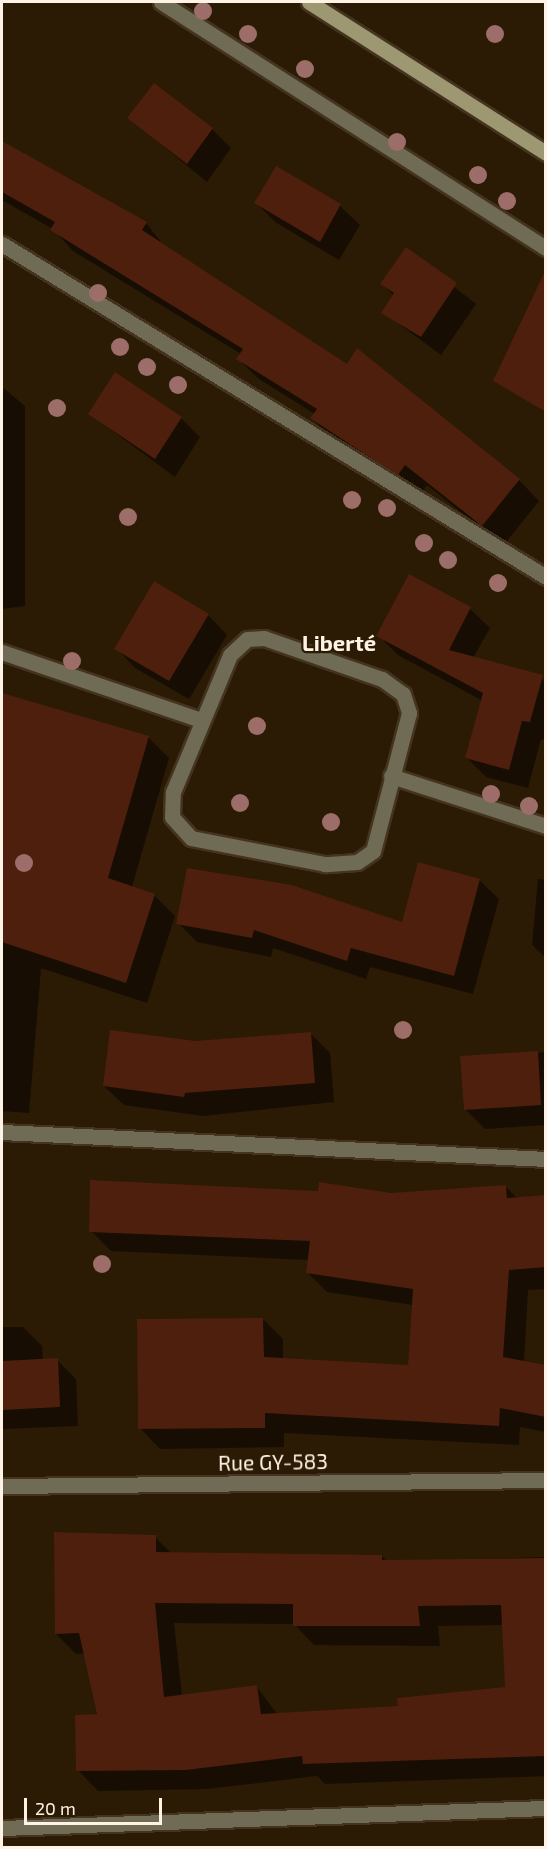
<!DOCTYPE html>
<html>
<head>
<meta charset="utf-8">
<style>
	body { margin:0 }
	#map { position:relative; width:547px; height:1849px; overflow:hidden; background:#2b1a04; font-family:"Exo 2",sans-serif }
	div>[style] { position:absolute }
	[style*='--x'] { left:calc(var(--x)*1px); top:calc(var(--y)*1px); width:calc(var(--w)*1px); rotate:calc(var(--a)*1deg) }
	.shadow>* { inset:0; background:#0007 }
	.building>* { inset:0; background:#4e1f0c }
	.roads { filter:drop-shadow(2px 0 #44341f) drop-shadow(-2px 0 #44341f) drop-shadow(0 2px #44341f) drop-shadow(0 -2px #44341f) }
	.street>* { height:15px; margin:-7.5px; padding:0 7.5px; transform-origin:7.5px; border-radius:7.5px; background:#6f6b54 }
	.secondary>* { height:15px; margin:-7.5px; padding:0 7.5px; transform-origin:7.5px; border-radius:7.5px; background:#9d9772 }
	.trees>* { width:18px; height:18px; margin:-9px; border-radius:50%; background:#9d6e69 }
	span { translate:-50% -50%; white-space:nowrap; text-align:center; line-height:1.15; -webkit-text-stroke:4.5px #2b1a04; paint-order:stroke }
	.street-label { font-size:21px; color:#fff3e6 }
	.neighbourhood-label { font-size:22px; color:#fff3e6; font-weight:700 }
	.frame { position:absolute; inset:0; border:3px solid #fff3e6; pointer-events:none }
	.scale { position:absolute; left:24px; top:1798px; width:138px; height:27px; box-sizing:border-box; border:3px solid #fff3e6; border-top:0; padding-left:8px; font-size:18px; line-height:21px; white-space:nowrap; color:#fff3e6; -webkit-text-stroke:4px #2b1a04; paint-order:stroke }
</style>
</head>
<body>
<div id="map">
	<div class="shadow">
		<div style="clip-path:polygon(129px 118px,212px 129px,231px 148px,207px 182px)"></div>
		<div style="clip-path:polygon(2px 142px,146px 223px,165px 247px,519px 480px,539px 501px,503px 546px,427px 485px,420px 495px,333px 439px,312px 418px,315px 414px,259px 379px,238px 359px,241px 354px,73px 251px,53px 229px,2px 200px)"></div>
		<div style="clip-path:polygon(276px 168px,340px 206px,360px 225px,339px 260px,275px 222px,256px 203px)"></div>
		<div style="clip-path:polygon(406px 249px,476px 304px,441px 355px,383px 312px,394px 296px,382px 284px)"></div>
		<div style="clip-path:polygon(2px 387px,25px 406px,25px 606px,2px 609px)"></div>
		<div style="clip-path:polygon(90px 414px,181px 418px,200px 437px,175px 477px)"></div>
		<div style="clip-path:polygon(410px 576px,470px 609px,490px 628px,473px 658px,546px 681px,546px 740px,541px 739px,528px 788px,486px 777px,467px 758px,483px 701px,398px 655px,378px 635px)"></div>
		<div style="clip-path:polygon(154px 584px,208px 615px,227px 635px,189px 699px,135px 668px,116px 648px)"></div>
		<div style="clip-path:polygon(31px 703px,148px 737px,169px 758px,132px 887px,154px 895px,175px 916px,147px 1003px,41px 968px,29px 1113px,2px 1111px,2px 830px,7px 810px,2px 811px,2px 705px)"></div>
		<div style="clip-path:polygon(538px 879px,546px 880px,546px 958px,532px 945px)"></div>
		<div style="clip-path:polygon(479px 880px,499px 899px,473px 994px,370px 967px,366px 979px,273px 948px,271px 957px,197px 942px,178px 923px,403px 923px)"></div>
		<div style="clip-path:polygon(311px 1034px,330px 1053px,334px 1102px,203px 1116px,124px 1105px,104px 1086px,196px 1043px)"></div>
		<div style="clip-path:polygon(546px 1052px,546px 1125px,485px 1129px,465px 1109px,462px 1058px)"></div>
		<div style="clip-path:polygon(506px 1187px,518px 1199px,546px 1196px,546px 1289px,528px 1290px,524px 1362px,546px 1367px,546px 1432px,520px 1427px,519px 1445px,284px 1433px,284px 1447px,160px 1449px,140px 1428px,263px 1319px,283px 1339px,283px 1360px,410px 1366px,413px 1305px,327px 1292px,307px 1272px,309px 1260px,111px 1251px,91px 1231px,391px 1195px)"></div>
		<div style="clip-path:polygon(2px 1327px,23px 1327px,42px 1346px,43px 1361px,57px 1360px,76px 1379px,78px 1426px,2px 1429px)"></div>
		<div style="clip-path:polygon(evenodd,155px 1537px,172px 1554px,382px 1556px,387px 1562px,546px 1557px,546px 1776px,325px 1784px,317px 1776px,207px 1789px,98px 1791px,78px 1770px,99px 1715px,85px 1653px,76px 1654px,56px 1634px,155px 1537px,174px 1623px,294px 1624px,314px 1645px,440px 1646px,438px 1626px,503px 1625px,507px 1689px,400px 1708px,278px 1715px,256px 1686px,182px 1696px,174px 1623px)"></div>
	</div>
	<div class="building">
		<div style="clip-path:polygon(154px 83px,213px 128px,187px 164px,127px 118px)"></div>
		<div style="clip-path:polygon(2px 141px,147px 222px,142px 230px,347px 364px,357px 348px,520px 479px,482px 526px,405px 465px,398px 475px,363px 453px,310px 418px,317px 409px,236px 359px,243px 349px,50px 230px,55px 222px,2px 192px)"></div>
		<div style="clip-path:polygon(276px 166px,341px 204px,320px 242px,254px 203px)"></div>
		<div style="clip-path:polygon(406px 247px,457px 283px,421px 337px,381px 313px,394px 293px,380px 284px)"></div>
		<div style="clip-path:polygon(546px 269px,546px 412px,493px 381px)"></div>
		<div style="clip-path:polygon(115px 372px,182px 417px,155px 459px,88px 414px)"></div>
		<div style="clip-path:polygon(409px 574px,471px 607px,449px 650px,543px 675px,530px 722px,522px 721px,509px 770px,465px 758px,483px 693px,376px 636px)"></div>
		<div style="clip-path:polygon(154px 581px,209px 614px,169px 681px,114px 649px)"></div>
		<div style="clip-path:polygon(2px 693px,149px 736px,108px 878px,155px 894px,126px 983px,2px 942px)"></div>
		<div style="clip-path:polygon(418px 862px,480px 879px,454px 976px,351px 948px,347px 961px,254px 930px,252px 938px,176px 924px,187px 868px,292px 885px,402px 922px)"></div>
		<div style="clip-path:polygon(110px 1030px,196px 1041px,311px 1032px,315px 1083px,185px 1093px,184px 1097px,103px 1086px)"></div>
		<div style="clip-path:polygon(538px 1051px,541px 1105px,464px 1110px,460px 1056px)"></div>
		<div style="clip-path:polygon(90px 1180px,318px 1191px,319px 1182px,391px 1193px,506px 1185px,507px 1198px,546px 1195px,546px 1267px,509px 1270px,503px 1357px,546px 1365px,546px 1417px,500px 1408px,499px 1426px,265px 1413px,265px 1428px,138px 1429px,137px 1319px,263px 1318px,264px 1357px,408px 1365px,413px 1289px,306px 1273px,310px 1241px,89px 1232px)"></div>
		<div style="clip-path:polygon(58px 1358px,60px 1407px,2px 1410px,2px 1361px)"></div>
		<div style="clip-path:polygon(evenodd,54px 1532px,156px 1535px,156px 1552px,382px 1555px,382px 1560px,546px 1558px,546px 1756px,303px 1764px,302px 1756px,186px 1770px,76px 1771px,75px 1715px,97px 1714px,79px 1633px,55px 1634px,54px 1532px,155px 1603px,293px 1604px,293px 1626px,420px 1626px,418px 1606px,501px 1605px,505px 1687px,397px 1698px,398px 1706px,261px 1714px,257px 1685px,164px 1697px,155px 1603px)"></div>
	</div>
	<div class="roads">
		<div class="street">
			<div style="--x:161;--y:2;--w:457;--a:32.6"></div>
			<div style="--x:2;--y:244;--w:638;--a:31.47"></div>
			<div style="--x:264;--y:638;--w:125;--a:19.2"></div>
			<div style="--x:382;--y:679;--w:26;--a:36"></div>
			<div style="--x:403;--y:694;--w:20;--a:72"></div>
			<div style="--x:409;--y:713;--w:143;--a:104.6"></div>
			<div style="--x:373;--y:851;--w:19;--a:145"></div>
			<div style="--x:357;--y:862;--w:32;--a:176"></div>
			<div style="--x:325;--y:864;--w:136;--a:-169"></div>
			<div style="--x:191;--y:838;--w:28;--a:-132"></div>
			<div style="--x:172;--y:817;--w:25;--a:-88"></div>
			<div style="--x:173;--y:792;--w:148;--a:-67.4"></div>
			<div style="--x:230;--y:655;--w:23;--a:-43"></div>
			<div style="--x:247;--y:639;--w:17;--a:-3"></div>
			<div style="--x:2;--y:652;--w:210;--a:18.9"></div>
			<div style="--x:391;--y:776;--w:163;--a:17.9"></div>
			<div style="--x:2;--y:1132;--w:545;--a:2.84"></div>
			<div style="--x:2;--y:1486;--w:544;--a:-0.63"></div>
			<div style="--x:2;--y:1828;--w:544;--a:-2.11"></div>
		</div>
		<div class="secondary">
			<div style="--x:309;--y:2;--w:281;--a:32.5"></div>
		</div>
	</div>
	<div class="trees">
		<div style="left:203px;top:11px"></div>
		<div style="left:248px;top:34px"></div>
		<div style="left:495px;top:34px"></div>
		<div style="left:305px;top:69px"></div>
		<div style="left:397px;top:142px"></div>
		<div style="left:478px;top:175px"></div>
		<div style="left:507px;top:201px"></div>
		<div style="left:98px;top:293px"></div>
		<div style="left:120px;top:347px"></div>
		<div style="left:147px;top:367px"></div>
		<div style="left:178px;top:385px"></div>
		<div style="left:57px;top:408px"></div>
		<div style="left:352px;top:500px"></div>
		<div style="left:387px;top:508px"></div>
		<div style="left:128px;top:517px"></div>
		<div style="left:424px;top:543px"></div>
		<div style="left:448px;top:560px"></div>
		<div style="left:498px;top:583px"></div>
		<div style="left:72px;top:661px"></div>
		<div style="left:257px;top:726px"></div>
		<div style="left:491px;top:794px"></div>
		<div style="left:240px;top:803px"></div>
		<div style="left:529px;top:806px"></div>
		<div style="left:331px;top:822px"></div>
		<div style="left:24px;top:863px"></div>
		<div style="left:403px;top:1030px"></div>
		<div style="left:102px;top:1264px"></div>
	</div>
	<div class="street-label">
		<span style="left:273px;top:1462px;rotate:-1deg">Rue GY-583</span>
	</div>
	<div class="neighbourhood-label">
		<span style="left:339px;top:643px">Liberté</span>
	</div>
	<div class="frame"></div>
	<div class="scale">20 m</div>
</div>
</body>
</html>
